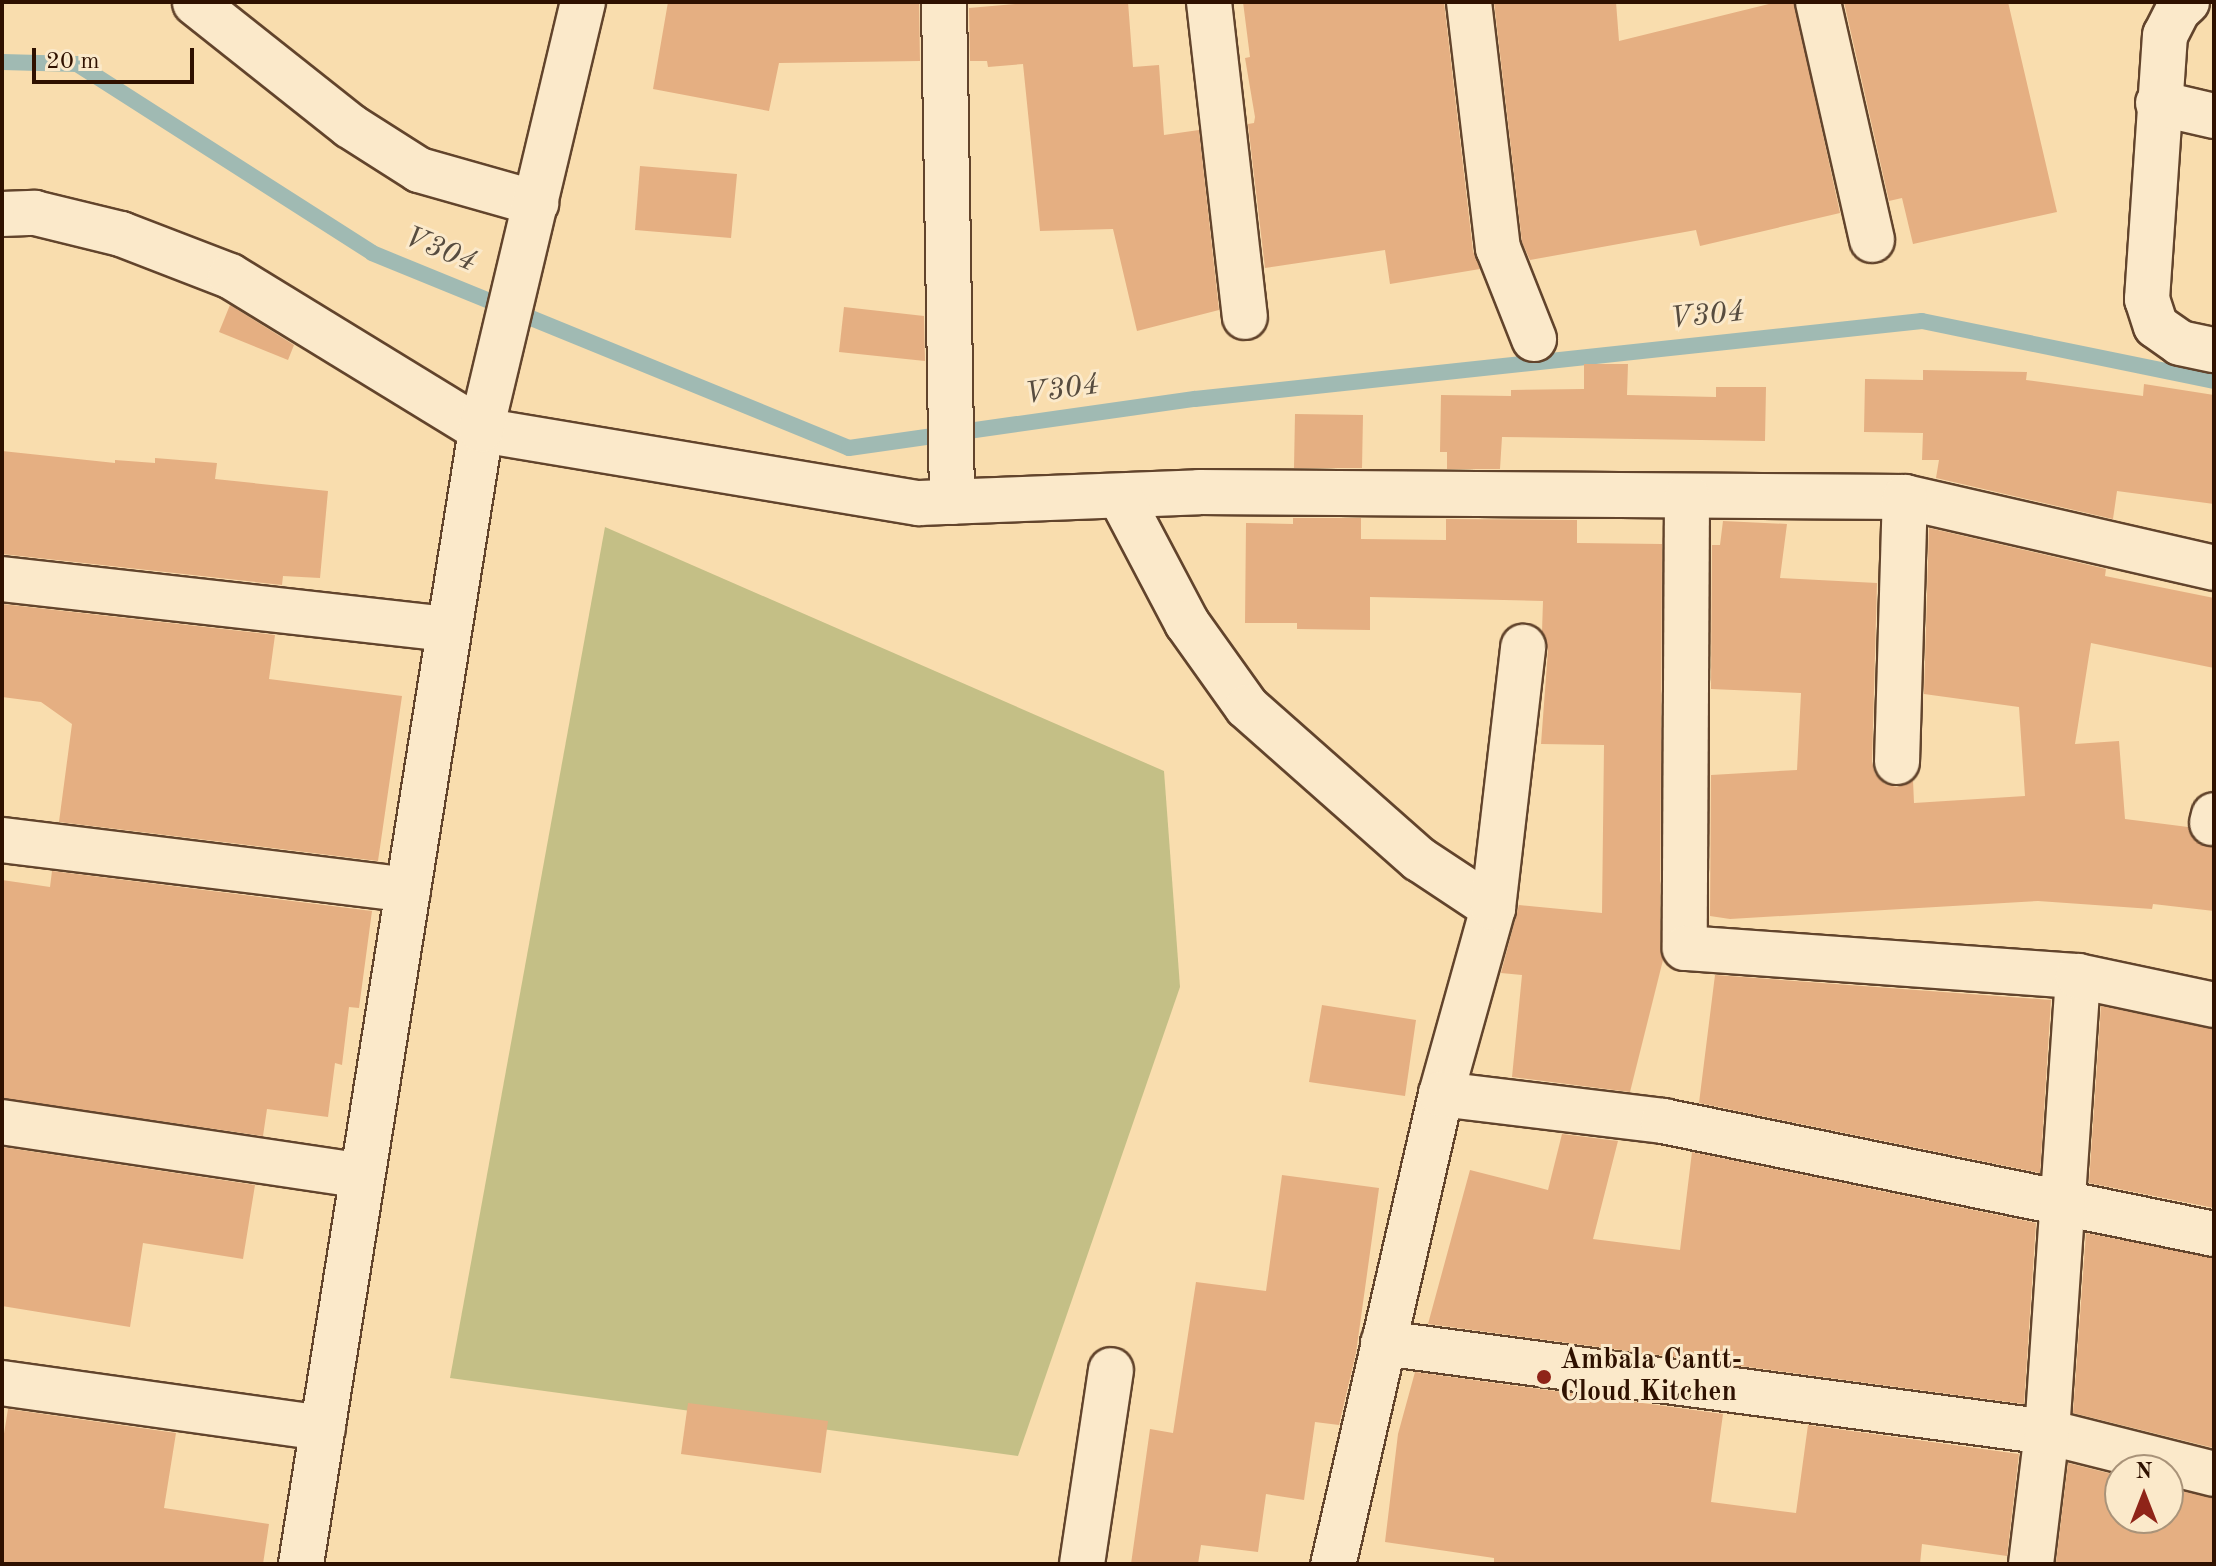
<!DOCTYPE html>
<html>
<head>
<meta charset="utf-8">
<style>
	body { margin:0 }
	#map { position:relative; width:2216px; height:1566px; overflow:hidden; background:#f9ddae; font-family:"Old Standard TT",serif }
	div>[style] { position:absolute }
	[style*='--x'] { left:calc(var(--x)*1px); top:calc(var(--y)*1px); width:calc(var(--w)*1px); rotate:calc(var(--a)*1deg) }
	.green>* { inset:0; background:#c4bf86 }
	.stream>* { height:16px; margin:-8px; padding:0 8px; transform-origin:8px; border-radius:8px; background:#a0bab3 }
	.building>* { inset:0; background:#e5af82 }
	.roads { filter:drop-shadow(2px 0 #62442c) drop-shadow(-2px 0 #62442c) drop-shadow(0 2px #62442c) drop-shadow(0 -2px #62442c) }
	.minor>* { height:44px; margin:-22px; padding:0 22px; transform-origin:22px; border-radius:22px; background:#fbe9ca }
	.dots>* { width:22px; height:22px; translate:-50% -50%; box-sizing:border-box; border:4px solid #fbe9ca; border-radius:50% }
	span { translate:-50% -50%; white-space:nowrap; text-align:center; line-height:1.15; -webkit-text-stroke:6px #fbe9ca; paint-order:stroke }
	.poi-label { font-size:28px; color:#2f1100; font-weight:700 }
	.left { translate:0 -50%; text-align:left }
	.water-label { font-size:30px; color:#574c3f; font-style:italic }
	.frame { position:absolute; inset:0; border:4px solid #2f1100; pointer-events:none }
	.north { position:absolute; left:2104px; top:1454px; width:80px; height:80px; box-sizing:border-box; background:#fbe9ca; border:2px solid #a99379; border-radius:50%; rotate:0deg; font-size:22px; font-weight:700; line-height:32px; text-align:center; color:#2f1100 }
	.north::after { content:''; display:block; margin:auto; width:28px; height:36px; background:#8f2418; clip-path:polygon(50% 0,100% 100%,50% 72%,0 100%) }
	.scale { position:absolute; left:32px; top:48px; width:162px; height:36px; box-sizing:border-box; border:4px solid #2f1100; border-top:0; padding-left:10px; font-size:24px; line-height:28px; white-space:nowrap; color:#2f1100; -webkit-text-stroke:6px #fbe9ca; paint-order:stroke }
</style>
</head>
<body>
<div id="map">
	<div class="green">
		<div style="clip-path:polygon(605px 527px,1164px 771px,1180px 987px,1018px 1456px,450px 1378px)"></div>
	</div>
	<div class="stream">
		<div style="--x:2;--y:62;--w:75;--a:1.5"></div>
		<div style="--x:77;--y:64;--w:350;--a:32.6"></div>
		<div style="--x:372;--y:253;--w:515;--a:22.23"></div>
		<div style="--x:849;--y:448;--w:349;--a:-8.1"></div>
		<div style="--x:1195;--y:399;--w:731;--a:-6.12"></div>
		<div style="--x:1922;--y:321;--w:298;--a:11.6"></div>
	</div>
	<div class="building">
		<div style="clip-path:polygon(668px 2px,919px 2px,920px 61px,779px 63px,769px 111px,653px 89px)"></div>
		<div style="clip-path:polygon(1037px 2px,1128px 2px,1133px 67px,1159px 65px,1164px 135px,1199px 130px,1219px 310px,1137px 331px,1113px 229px,1040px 231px,1023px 64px,988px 67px,987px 61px,970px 61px,969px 8px)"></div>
		<div style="clip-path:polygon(1243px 2px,1444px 2px,1473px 251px,1480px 269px,1390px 284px,1385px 250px,1265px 268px,1248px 124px,1254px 123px,1255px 117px,1245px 58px,1250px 57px)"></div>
		<div style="clip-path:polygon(1494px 2px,1616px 2px,1619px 41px,1777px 2px,1794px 2px,1840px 213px,1700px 246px,1696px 230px,1530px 260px,1522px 242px)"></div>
		<div style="clip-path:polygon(1844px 2px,2008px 2px,2057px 212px,1913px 244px,1902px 198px,1889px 201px)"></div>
		<div style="clip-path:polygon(640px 166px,737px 174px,731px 238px,635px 230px)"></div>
		<div style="clip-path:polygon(230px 305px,294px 345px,288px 360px,219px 332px)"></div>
		<div style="clip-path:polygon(844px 307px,924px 316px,925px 361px,839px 352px)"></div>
		<div style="clip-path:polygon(1584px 364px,1628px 364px,1627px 395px,1716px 397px,1716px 387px,1766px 387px,1765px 441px,1502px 437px,1500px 469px,1447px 469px,1447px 452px,1440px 452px,1441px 395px,1511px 396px,1511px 390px,1584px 389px)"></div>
		<div style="clip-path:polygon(1923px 370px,2027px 372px,2026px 380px,2143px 396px,2144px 384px,2214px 395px,2214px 504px,2117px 491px,2113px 519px,1936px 478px,1939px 460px,1922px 460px,1923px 433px,1864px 432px,1865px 379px,1923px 380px)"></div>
		<div style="clip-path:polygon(1295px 414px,1363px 415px,1362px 468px,1294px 468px)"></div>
		<div style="clip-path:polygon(2px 451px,115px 463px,115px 460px,155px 463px,155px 458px,217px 463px,215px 479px,328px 491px,320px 578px,283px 576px,282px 585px,2px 554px)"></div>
		<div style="clip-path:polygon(1293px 518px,1361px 518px,1361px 539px,1446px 540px,1446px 519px,1577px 520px,1577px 543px,1662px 544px,1660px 948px,1663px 960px,1630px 1092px,1512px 1077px,1522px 975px,1501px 973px,1519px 905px,1602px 913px,1604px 745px,1541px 744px,1548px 650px,1542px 632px,1543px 601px,1370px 597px,1370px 630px,1297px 629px,1297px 623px,1245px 623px,1246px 523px,1293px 524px)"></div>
		<div style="clip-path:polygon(1723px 521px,1787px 524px,1780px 578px,1877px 583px,1872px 762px,1875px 774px,1885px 784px,1897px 787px,1913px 780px,1914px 803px,2025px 796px,2019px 707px,1924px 694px,1929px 528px,2106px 569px,2105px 576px,2214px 598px,2214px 668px,2091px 643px,2075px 744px,2119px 741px,2125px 819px,2188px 827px,2195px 841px,2214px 847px,2214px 911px,2153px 904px,2152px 909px,2038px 901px,1730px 919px,1710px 916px,1711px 775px,1797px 770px,1801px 693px,1711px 689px,1712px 545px,1720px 545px)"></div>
		<div style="clip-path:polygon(2px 604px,275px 635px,269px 679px,402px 696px,378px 861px,59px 822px,72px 724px,41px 702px,2px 697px)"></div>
		<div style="clip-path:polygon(52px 871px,372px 911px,359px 1008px,349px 1007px,342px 1065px,335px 1063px,328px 1117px,267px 1109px,263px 1136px,2px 1098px,2px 880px,50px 887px)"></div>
		<div style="clip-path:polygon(1715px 975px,2051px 1000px,2040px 1173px,1699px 1103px)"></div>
		<div style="clip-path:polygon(1322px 1005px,1416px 1020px,1405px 1096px,1309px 1082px)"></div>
		<div style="clip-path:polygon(2101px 1006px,2214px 1029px,2214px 1208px,2089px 1183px)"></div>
		<div style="clip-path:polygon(1562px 1134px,1618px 1141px,1593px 1239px,1680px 1250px,1692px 1152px,2036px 1223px,2024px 1404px,1428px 1324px,1470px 1170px,1548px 1190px)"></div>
		<div style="clip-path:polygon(2px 1147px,255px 1185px,243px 1259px,143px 1243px,130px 1327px,2px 1306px)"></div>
		<div style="clip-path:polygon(1282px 1175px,1379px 1188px,1356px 1353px,1339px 1425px,1315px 1422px,1304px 1500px,1266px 1494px,1258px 1552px,1201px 1545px,1198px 1564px,1131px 1564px,1150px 1429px,1173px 1433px,1196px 1282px,1266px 1291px)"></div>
		<div style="clip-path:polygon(2086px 1233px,2214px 1258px,2214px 1448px,2073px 1413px)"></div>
		<div style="clip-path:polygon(1415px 1372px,1723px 1414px,1711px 1502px,1796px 1513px,1808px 1425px,2019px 1454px,2007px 1556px,1922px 1544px,1920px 1564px,1494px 1564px,1494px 1558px,1385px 1542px,1398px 1434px)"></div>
		<div style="clip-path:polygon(688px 1403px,828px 1421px,821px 1473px,681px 1454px)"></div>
		<div style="clip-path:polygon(8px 1409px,176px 1433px,164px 1508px,269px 1524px,263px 1564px,2px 1564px,2px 1446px)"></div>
		<div style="clip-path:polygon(2068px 1463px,2120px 1476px,2120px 1518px,2168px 1518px,2168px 1488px,2214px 1498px,2214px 1564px,2056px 1562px)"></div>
	</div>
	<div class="roads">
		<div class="minor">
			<div style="--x:944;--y:2;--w:500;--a:89.08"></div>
			<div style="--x:1209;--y:2;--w:317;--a:83.5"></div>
			<div style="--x:1469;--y:2;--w:248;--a:83.3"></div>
			<div style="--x:1498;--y:248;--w:98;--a:68.4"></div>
			<div style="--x:1818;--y:2;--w:244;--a:77.2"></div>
			<div style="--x:2187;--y:2;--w:12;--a:138"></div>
			<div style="--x:2178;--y:10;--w:28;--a:117"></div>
			<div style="--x:2165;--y:35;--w:265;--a:93.9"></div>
			<div style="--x:2147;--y:299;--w:28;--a:72"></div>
			<div style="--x:2156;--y:326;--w:29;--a:35"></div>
			<div style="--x:2180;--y:343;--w:35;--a:12"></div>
			<div style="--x:195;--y:3;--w:198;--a:38.4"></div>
			<div style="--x:350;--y:126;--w:82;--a:32.5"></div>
			<div style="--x:419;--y:170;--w:122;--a:15.8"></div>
			<div style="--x:2158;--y:103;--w:57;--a:13.1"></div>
			<div style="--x:2;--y:214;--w:33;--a:-2"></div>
			<div style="--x:35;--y:213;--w:89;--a:13.7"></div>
			<div style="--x:121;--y:234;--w:117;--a:21.1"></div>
			<div style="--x:230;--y:276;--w:294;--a:31.5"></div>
			<div style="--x:481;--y:430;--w:444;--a:9.5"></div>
			<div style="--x:919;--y:503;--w:280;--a:-2.2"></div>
			<div style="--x:1199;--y:492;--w:706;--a:0.41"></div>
			<div style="--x:1905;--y:497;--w:317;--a:12.9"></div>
			<div style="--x:1120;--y:496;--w:144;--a:62.2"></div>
			<div style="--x:1187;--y:623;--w:103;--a:54.5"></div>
			<div style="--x:1247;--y:707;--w:230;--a:41.5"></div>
			<div style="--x:1419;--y:859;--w:89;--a:33.5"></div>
			<div style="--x:1493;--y:908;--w:193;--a:105.6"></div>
			<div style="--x:1441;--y:1094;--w:482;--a:102.9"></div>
			<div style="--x:1687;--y:496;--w:452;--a:90.3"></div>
			<div style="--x:1685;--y:948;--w:394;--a:4.1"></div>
			<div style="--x:2;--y:579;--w:447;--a:6.4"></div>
			<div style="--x:1897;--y:762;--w:265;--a:-88.3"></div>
			<div style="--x:2212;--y:823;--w:8;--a:-76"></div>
			<div style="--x:2;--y:840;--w:409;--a:7"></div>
			<div style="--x:1493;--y:908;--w:263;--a:-83.4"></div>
			<div style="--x:1441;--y:1094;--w:224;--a:6.9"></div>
			<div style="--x:1663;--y:1121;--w:562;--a:11.59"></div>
			<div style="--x:2;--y:1122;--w:364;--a:8.5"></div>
			<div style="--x:1383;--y:1343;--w:670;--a:7.63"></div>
			<div style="--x:2047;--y:1432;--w:172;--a:14.1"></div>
			<div style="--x:2;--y:1383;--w:324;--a:8"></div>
			<div style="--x:301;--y:1564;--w:1148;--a:-80.98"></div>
			<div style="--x:481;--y:430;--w:440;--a:-76.6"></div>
			<div style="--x:1082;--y:1564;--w:196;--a:-81.5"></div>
			<div style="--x:2031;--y:1564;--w:133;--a:-83.1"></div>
			<div style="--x:2047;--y:1432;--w:457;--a:-86.1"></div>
			<div style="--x:2078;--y:976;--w:139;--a:12"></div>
		</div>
	</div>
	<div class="dots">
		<div style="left:1544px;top:1377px;background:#8f2418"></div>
	</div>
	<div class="poi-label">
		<span class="left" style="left:1560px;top:1377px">Ambala Cantt-<br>Cloud Kitchen</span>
	</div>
	<div class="water-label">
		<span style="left:440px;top:250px;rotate:22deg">V304</span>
		<span style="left:1707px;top:316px;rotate:-6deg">V304</span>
		<span style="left:1062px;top:390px;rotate:-8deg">V304</span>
	</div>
	<div class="frame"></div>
	<div class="north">N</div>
	<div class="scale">20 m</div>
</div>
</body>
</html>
